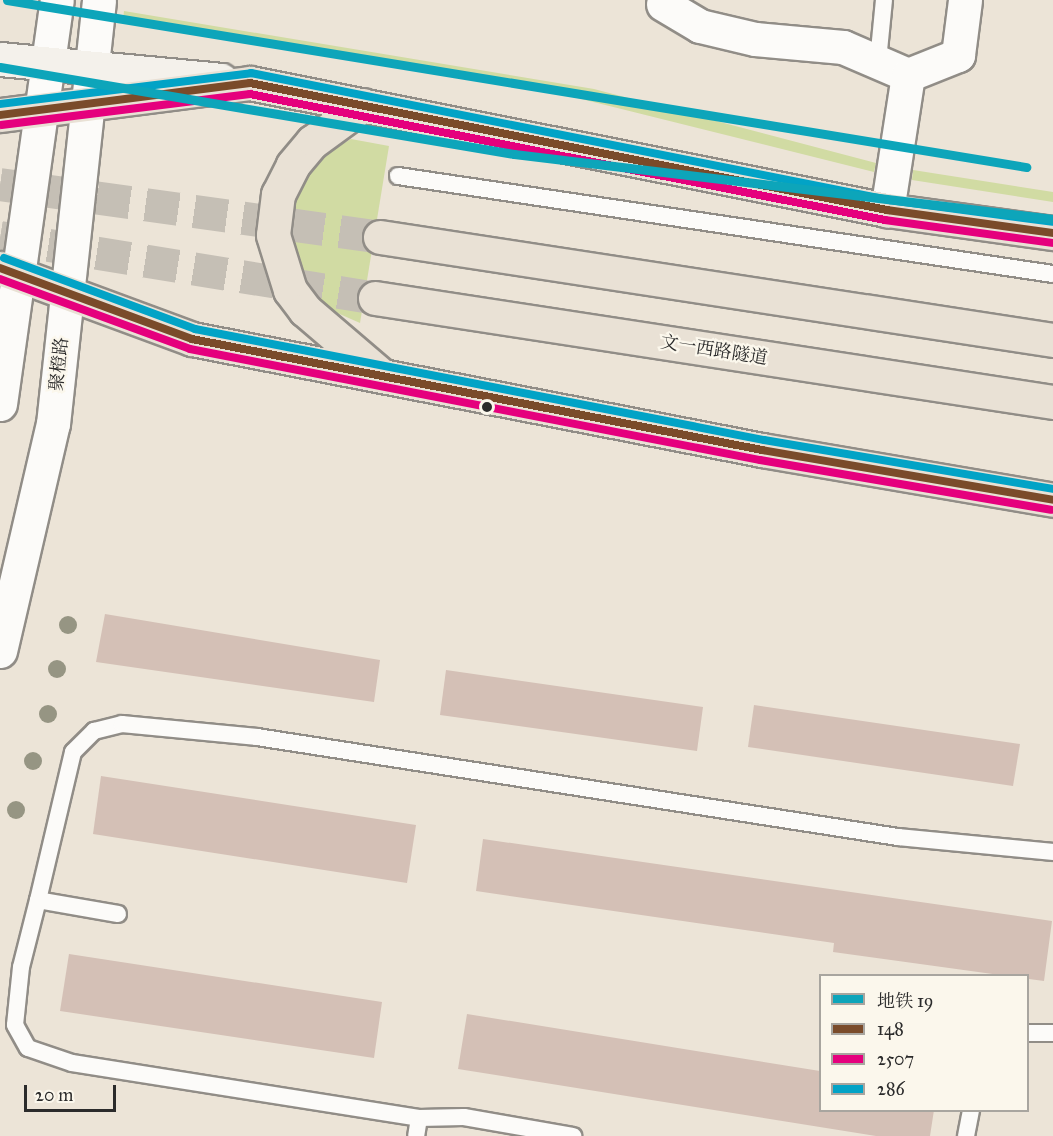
<!DOCTYPE html>
<html>
<head>
<meta charset="utf-8">
<style>
	body { margin:0 }
	#map { position:relative; width:1053px; height:1136px; overflow:hidden; background:#ece4d7; font-family:"IM FELL Great Primer","Noto Serif SC",serif }
	div>[style] { position:absolute }
	[style*='--x'] { left:calc(var(--x)*1px); top:calc(var(--y)*1px); width:calc(var(--w)*1px); rotate:calc(var(--a)*1deg) }
	.green>* { inset:0; background:#d1dba3 }
	.building>* { inset:0; background:#d4c0b6 }
	.trunk-tunnel>* { height:33px; margin-top:-16.5px; transform-origin:0; background:repeating-linear-gradient(90deg,#c5bfb5 0 33px,transparent 0 49px) }
	.roads { filter:drop-shadow(2px 0 #918d87) drop-shadow(-2px 0 #918d87) drop-shadow(0 2px #918d87) drop-shadow(0 -2px #918d87) }
	.service>* { height:16px; margin:-8px; padding:0 8px; transform-origin:8px; border-radius:8px; background:#fcfbf9 }
	.minor>* { height:33px; margin:-16.5px; padding:0 16.5px; transform-origin:16.5px; border-radius:16.5px; background:#fcfbf9 }
	.tertiary>* { height:33px; margin:-16.5px; padding:0 16.5px; transform-origin:16.5px; border-radius:16.5px; background:#fcfbf9 }
	.secondary>* { height:33px; margin:-16.5px; padding:0 16.5px; transform-origin:16.5px; border-radius:16.5px; background:#f4f1eb }
	.primary>* { height:33px; margin:-16.5px; padding:0 16.5px; transform-origin:16.5px; border-radius:16.5px; background:#e9e1d5 }
	.trunk>* { height:33px; margin:-16.5px; padding:0 16.5px; transform-origin:16.5px; border-radius:16.5px; background:#e9e1d5 }
	.bus-1>* { height:8px; margin:-4px; padding:0 4px; transform-origin:4px; border-radius:4px; background:#7a4b2a }
	.bus-2>* { height:8px; margin:-4px; padding:0 4px; transform-origin:4px; border-radius:4px; background:#e5007d }
	.bus-3>* { height:8px; margin:-4px; padding:0 4px; transform-origin:4px; border-radius:4px; background:#02a3c6 }
	.metro-1>* { height:9px; margin:-4.5px; padding:0 4.5px; transform-origin:4.5px; border-radius:4.5px; background:#0da5ba }
	.trees>* { width:18px; height:18px; margin:-9px; border-radius:50%; background:#969583 }
	.dots>* { width:16px; height:16px; translate:-50% -50%; box-sizing:border-box; border:3px solid #fbf7ec; border-radius:50% }
	span { translate:-50% -50%; white-space:nowrap; text-align:center; line-height:1.15; -webkit-text-stroke:4.5px #fbf7ec; paint-order:stroke }
	.street-label { font-size:18px; color:#2b2b2b }
	.legend { position:absolute; left:819px; top:974px; width:210px; height:138px; box-sizing:border-box; background:#fbf7ec; border:2px solid #a8a59f; margin:0; padding:8px 10px; list-style:none; font-size:18px; color:#2b2b2b }
	.legend li { display:flex; align-items:center; gap:12px; height:30px }
	.legend b { width:30px; border:2px solid #a8a59f }
	.scale { position:absolute; left:24px; top:1085px; width:92px; height:27px; box-sizing:border-box; border:3px solid #2b2b2b; border-top:0; padding-left:8px; font-size:18px; line-height:21px; white-space:nowrap; color:#2b2b2b; -webkit-text-stroke:4px #fbf7ec; paint-order:stroke }
</style>
</head>
<body>
<div id="map">
	<div class="green">
		<div style="clip-path:polygon(124px 11px,594px 89px,876px 163px,874px 172px,521px 84px,123px 19px)"></div>
		<div style="clip-path:polygon(351px 139px,389px 146px,360px 323px,326px 308px,297px 278px,288px 238px,294px 187px,320px 157px)"></div>
		<div style="clip-path:polygon(913px 170px,1053px 192px,1053px 202px,912px 180px)"></div>
	</div>
	<div class="building">
		<div style="clip-path:polygon(105px 614px,380px 660px,374px 702px,96px 662px)"></div>
		<div style="clip-path:polygon(446px 670px,703px 707px,697px 751px,440px 715px)"></div>
		<div style="clip-path:polygon(754px 705px,1020px 744px,1013px 786px,748px 747px)"></div>
		<div style="clip-path:polygon(101px 776px,416px 825px,407px 883px,93px 834px)"></div>
		<div style="clip-path:polygon(483px 839px,1052px 921px,1044px 981px,833px 952px,834px 943px,476px 891px)"></div>
		<div style="clip-path:polygon(69px 954px,382px 1002px,374px 1058px,60px 1011px)"></div>
		<div style="clip-path:polygon(467px 1014px,820px 1071px,820px 1110px,934px 1110px,930px 1136px,876px 1136px,458px 1069px)"></div>
	</div>
	<div class="trunk-tunnel">
		<div style="--x:0;--y:184;--w:384;--a:7.9"></div>
		<div style="--x:0;--y:237;--w:380;--a:9.2"></div>
	</div>
	<div class="roads">
		<div class="service">
			<div style="--x:878;--y:61;--w:61;--a:-84.4"></div>
			<div style="--x:398;--y:176;--w:662;--a:8.51"></div>
			<div style="--x:38;--y:900;--w:152;--a:-76.7"></div>
			<div style="--x:73;--y:752;--w:30;--a:-45"></div>
			<div style="--x:94;--y:731;--w:29;--a:-14"></div>
			<div style="--x:122;--y:724;--w:136;--a:5.5"></div>
			<div style="--x:257;--y:737;--w:649;--a:8.87"></div>
			<div style="--x:898;--y:837;--w:156;--a:5.5"></div>
			<div style="--x:118;--y:914;--w:81;--a:-170.1"></div>
			<div style="--x:38;--y:900;--w:69;--a:104.2"></div>
			<div style="--x:21;--y:967;--w:58;--a:95.9"></div>
			<div style="--x:15;--y:1025;--w:26;--a:61"></div>
			<div style="--x:28;--y:1048;--w:46;--a:18.8"></div>
			<div style="--x:72;--y:1063;--w:351;--a:9"></div>
			<div style="--x:419;--y:1118;--w:18;--a:99"></div>
			<div style="--x:1028;--y:1033;--w:25;--a:0"></div>
			<div style="--x:419;--y:1118;--w:45;--a:-1.3"></div>
			<div style="--x:464;--y:1117;--w:111;--a:9.9"></div>
			<div style="--x:966;--y:1136;--w:26;--a:-79"></div>
		</div>
		<div class="minor">
			<div style="--x:663;--y:4;--w:43;--a:30.7"></div>
			<div style="--x:700;--y:26;--w:57;--a:13.3"></div>
			<div style="--x:755;--y:39;--w:88;--a:5.2"></div>
			<div style="--x:843;--y:47;--w:71;--a:23.3"></div>
			<div style="--x:908;--y:75;--w:137;--a:98.8"></div>
			<div style="--x:908;--y:75;--w:54;--a:-21.8"></div>
			<div style="--x:958;--y:55;--w:55;--a:-82.7"></div>
		</div>
		<div class="tertiary">
			<div style="--x:0;--y:404;--w:408;--a:-82"></div>
			<div style="--x:0;--y:651;--w:233;--a:-76.9"></div>
			<div style="--x:53;--y:424;--w:426;--a:-83.8"></div>
		</div>
		<div class="secondary">
			<div style="--x:0;--y:59;--w:222;--a:5.4"></div>
		</div>
		<div class="primary">
			<div style="--x:363;--y:105;--w:63;--a:144"></div>
			<div style="--x:312;--y:142;--w:30;--a:130"></div>
			<div style="--x:293;--y:165;--w:33;--a:117"></div>
			<div style="--x:278;--y:194;--w:41;--a:97"></div>
			<div style="--x:273;--y:235;--w:58;--a:72.8"></div>
			<div style="--x:290;--y:290;--w:25;--a:53"></div>
			<div style="--x:305;--y:310;--w:100;--a:40.5"></div>
			<div style="--x:0;--y:115;--w:252;--a:-7.3"></div>
			<div style="--x:250;--y:83;--w:650;--a:11.28"></div>
			<div style="--x:887;--y:210;--w:168;--a:7.9"></div>
			<div style="--x:0;--y:268;--w:205;--a:20.3"></div>
			<div style="--x:192;--y:339;--w:581;--a:11.02"></div>
			<div style="--x:762;--y:450;--w:295;--a:9.7"></div>
		</div>
		<div class="trunk">
			<div style="--x:380;--y:237;--w:681;--a:8.7"></div>
			<div style="--x:375;--y:298;--w:686;--a:8.72"></div>
		</div>
	</div>
	<div class="bus-1">
		<div style="--x:0;--y:115;--w:252;--a:-7.3"></div>
		<div style="--x:250;--y:83;--w:650;--a:11.28"></div>
		<div style="--x:887;--y:210;--w:168;--a:7.9"></div>
		<div style="--x:0;--y:268;--w:205;--a:20.3"></div>
		<div style="--x:192;--y:339;--w:581;--a:11.02"></div>
		<div style="--x:762;--y:450;--w:295;--a:9.7"></div>
	</div>
	<div class="bus-2">
		<div style="--x:1;--y:125;--w:251;--a:-7.1"></div>
		<div style="--x:250;--y:94;--w:647;--a:11.22"></div>
		<div style="--x:885;--y:220;--w:169;--a:7.8"></div>
		<div style="--x:0;--y:279;--w:202;--a:20.2"></div>
		<div style="--x:190;--y:349;--w:581;--a:11.02"></div>
		<div style="--x:760;--y:460;--w:295;--a:9.7"></div>
	</div>
	<div class="bus-3">
		<div style="--x:0;--y:104;--w:253;--a:-7"></div>
		<div style="--x:251;--y:73;--w:651;--a:11.26"></div>
		<div style="--x:889;--y:200;--w:165;--a:7.6"></div>
		<div style="--x:4;--y:258;--w:204;--a:20.4"></div>
		<div style="--x:195;--y:329;--w:580;--a:11.04"></div>
		<div style="--x:764;--y:440;--w:293;--a:9.6"></div>
	</div>
	<div class="metro-1">
		<div style="--x:7;--y:0;--w:1033;--a:9.31"></div>
		<div style="--x:0;--y:67;--w:521;--a:9.61"></div>
		<div style="--x:514;--y:154;--w:543;--a:6.88"></div>
	</div>
	<div class="trees">
		<div style="left:68px;top:625px"></div>
		<div style="left:57px;top:669px"></div>
		<div style="left:48px;top:714px"></div>
		<div style="left:33px;top:761px"></div>
		<div style="left:16px;top:810px"></div>
	</div>
	<div class="dots">
		<div style="left:487px;top:407px;background:#2b2b2b"></div>
	</div>
	<div class="street-label">
		<span style="left:714px;top:350px;rotate:9deg">文一西路隧道</span>
		<span style="left:59px;top:364px;rotate:-84deg">聚橙路</span>
	</div>
	<ul class="legend">
	<li><b style="height:8px;background:#0da5ba"></b>地铁 19</li>
	<li><b style="height:8px;background:#7a4b2a"></b>148</li>
	<li><b style="height:8px;background:#e5007d"></b>2507</li>
	<li><b style="height:8px;background:#02a3c6"></b>286</li>
	</ul>
	<div class="scale">20 m</div>
</div>
</body>
</html>
